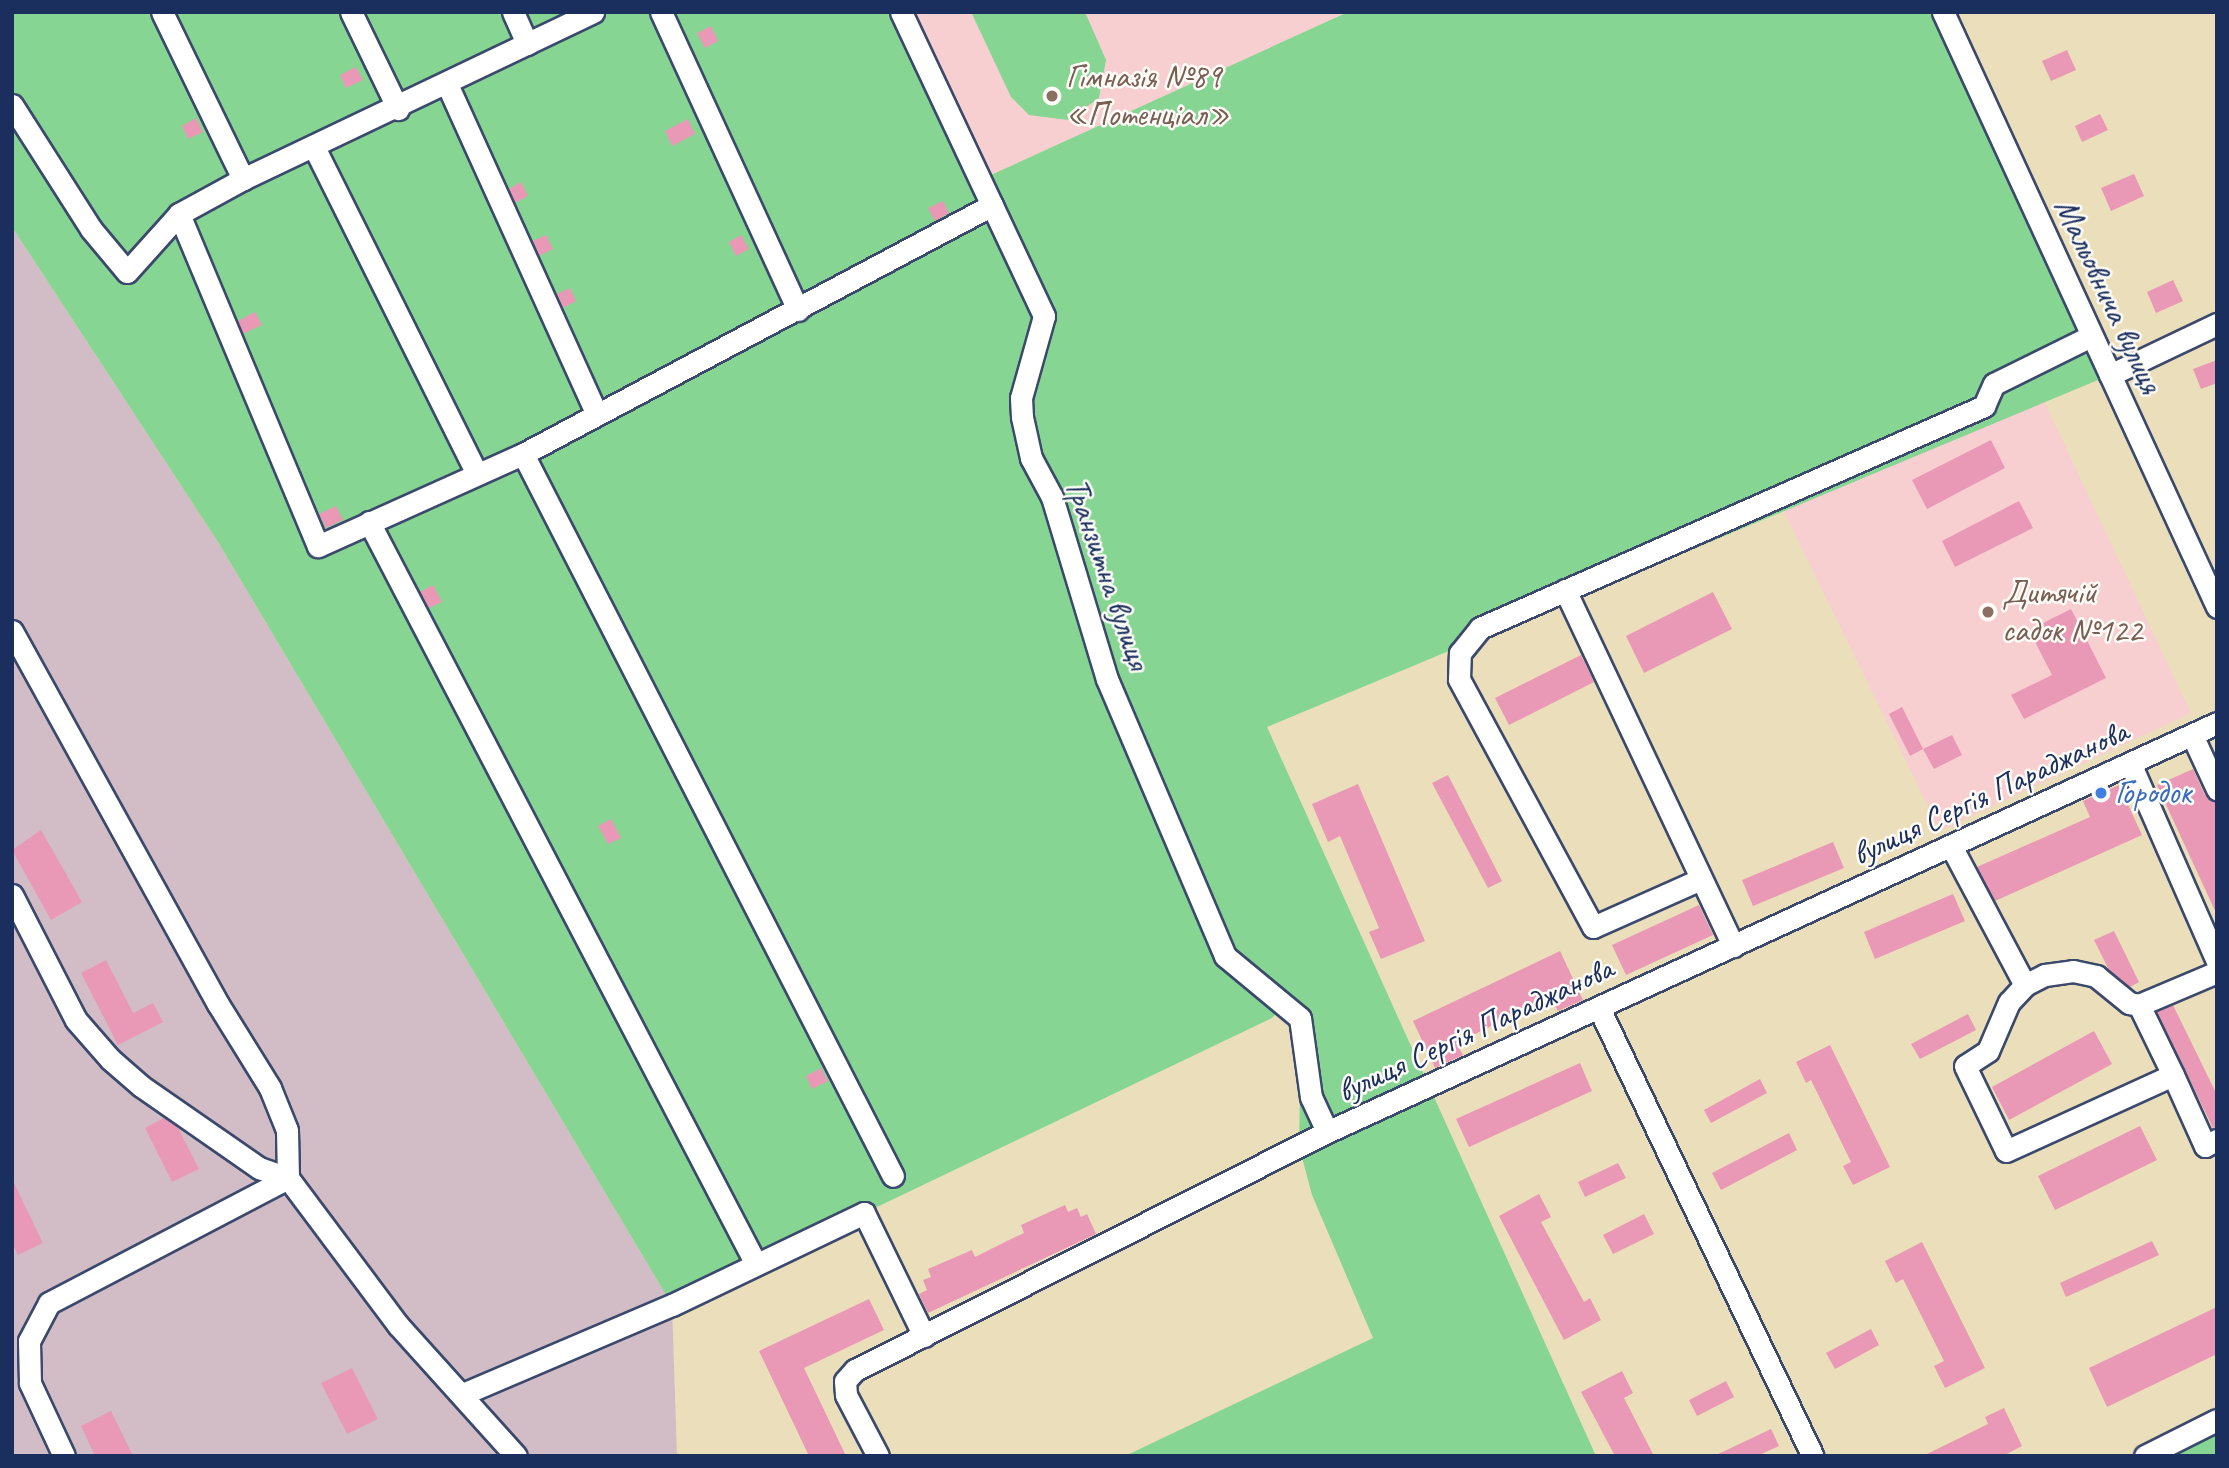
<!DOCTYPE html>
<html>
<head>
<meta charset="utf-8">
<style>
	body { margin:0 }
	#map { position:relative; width:2229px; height:1468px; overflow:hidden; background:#ebdeba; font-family:Caveat,sans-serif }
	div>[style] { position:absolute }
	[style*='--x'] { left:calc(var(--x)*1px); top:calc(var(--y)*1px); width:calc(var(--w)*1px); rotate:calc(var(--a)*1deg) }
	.built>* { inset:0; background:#f7cfd1 }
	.industrial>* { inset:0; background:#d2bdc6 }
	.green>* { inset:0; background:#87d593 }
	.building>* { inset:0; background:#e998b6 }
	.roads { filter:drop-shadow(2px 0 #3a496c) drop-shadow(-2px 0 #3a496c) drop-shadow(0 2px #3a496c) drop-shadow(0 -2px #3a496c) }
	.minor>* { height:21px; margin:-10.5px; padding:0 10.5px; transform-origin:10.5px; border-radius:10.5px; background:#fff }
	.dots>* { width:19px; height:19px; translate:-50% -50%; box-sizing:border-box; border:4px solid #fdfcf7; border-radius:50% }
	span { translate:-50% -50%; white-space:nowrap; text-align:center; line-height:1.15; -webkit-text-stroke:5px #fdfcf7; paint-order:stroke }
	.education-label { font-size:33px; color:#785e54 }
	.left { translate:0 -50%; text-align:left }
	.street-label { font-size:33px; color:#1b2f5e }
	.shop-label { font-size:33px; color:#366cbe }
	.frame { position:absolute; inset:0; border:14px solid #1b2f5e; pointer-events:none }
</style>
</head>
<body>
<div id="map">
	<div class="built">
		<div style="clip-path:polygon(901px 12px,1348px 12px,980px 180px)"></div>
		<div style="clip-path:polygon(2044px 401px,2191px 713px,1940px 831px,1783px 510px)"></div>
	</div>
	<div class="industrial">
		<div style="clip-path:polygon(12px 227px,218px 542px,672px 1305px,677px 1456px,12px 1456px)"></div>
	</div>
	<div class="green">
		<div style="clip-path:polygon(12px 12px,901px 12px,980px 180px,1348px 12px,1943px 12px,2110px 375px,1267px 727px,1596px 1456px,1125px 1456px,1373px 1338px,1312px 1195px,1299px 1146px,1301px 1046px,1286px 1003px,1272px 1018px,672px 1305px,218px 542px,12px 227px)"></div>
		<div style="clip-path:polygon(971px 12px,1085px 12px,1106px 60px,1099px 98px,1068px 120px,1029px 115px,1011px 97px)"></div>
		<div style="clip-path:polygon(2217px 1420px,2217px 1456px,2145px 1456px)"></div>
	</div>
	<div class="building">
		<div style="clip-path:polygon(711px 26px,718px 41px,705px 48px,697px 33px)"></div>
		<div style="clip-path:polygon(2067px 50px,2076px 70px,2051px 81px,2042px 61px)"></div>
		<div style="clip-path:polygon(356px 67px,363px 80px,346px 88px,340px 75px)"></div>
		<div style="clip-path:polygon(2100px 114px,2108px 130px,2082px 142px,2075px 126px)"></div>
		<div style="clip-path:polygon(196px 118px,203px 132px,188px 139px,182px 126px)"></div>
		<div style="clip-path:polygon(688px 119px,695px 134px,672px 146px,665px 131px)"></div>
		<div style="clip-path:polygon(2134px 174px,2144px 196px,2111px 211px,2101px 188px)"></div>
		<div style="clip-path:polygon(521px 182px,528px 196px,515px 203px,509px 189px)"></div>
		<div style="clip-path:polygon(943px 201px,949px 213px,935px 221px,928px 208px)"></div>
		<div style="clip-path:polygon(546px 235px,553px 249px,539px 256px,533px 241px)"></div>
		<div style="clip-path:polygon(741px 235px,749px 249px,736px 256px,729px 242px)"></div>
		<div style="clip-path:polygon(2173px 280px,2183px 301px,2156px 313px,2147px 292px)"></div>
		<div style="clip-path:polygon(570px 288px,576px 301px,563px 308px,557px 294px)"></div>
		<div style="clip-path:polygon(255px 312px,262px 325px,243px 334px,238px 321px)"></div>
		<div style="clip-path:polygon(2217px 360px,2217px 383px,2201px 389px,2193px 369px)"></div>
		<div style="clip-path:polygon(1991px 440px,2005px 468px,1927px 509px,1912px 480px)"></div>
		<div style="clip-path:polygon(2019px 501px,2033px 528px,1955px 567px,1942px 541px)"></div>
		<div style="clip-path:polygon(336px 506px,343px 520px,326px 528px,319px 514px)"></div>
		<div style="clip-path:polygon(433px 585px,442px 602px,429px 608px,420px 592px)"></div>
		<div style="clip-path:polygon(1713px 592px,1732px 629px,1644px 673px,1626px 636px)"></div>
		<div style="clip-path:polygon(2071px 609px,2106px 678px,2024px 719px,2011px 695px,2052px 675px,2029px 630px)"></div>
		<div style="clip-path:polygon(1581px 655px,1594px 682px,1509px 725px,1495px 698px)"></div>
		<div style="clip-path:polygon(1902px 707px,1923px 749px,1910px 756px,1889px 714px)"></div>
		<div style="clip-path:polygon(1952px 735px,1962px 755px,1934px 769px,1923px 749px)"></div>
		<div style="clip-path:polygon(2193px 769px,2205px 795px,2217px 802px,2217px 915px,2157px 785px)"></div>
		<div style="clip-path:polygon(1448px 775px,1502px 881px,1488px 888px,1432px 783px)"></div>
		<div style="clip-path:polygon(1358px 784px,1425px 941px,1381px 959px,1369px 932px,1379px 928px,1340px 836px,1328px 842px,1312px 804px)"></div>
		<div style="clip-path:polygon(2119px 785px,2142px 835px,1995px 901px,1977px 867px,2090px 817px,2083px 801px)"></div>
		<div style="clip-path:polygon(611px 819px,621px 838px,608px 844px,598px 826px)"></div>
		<div style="clip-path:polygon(41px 830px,82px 902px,51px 920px,12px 850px)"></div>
		<div style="clip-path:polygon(1833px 842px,1844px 868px,1753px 906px,1742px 880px)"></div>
		<div style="clip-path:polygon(1953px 894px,1965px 921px,1875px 959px,1864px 932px)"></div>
		<div style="clip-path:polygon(1699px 905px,1713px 935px,1626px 975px,1612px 945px)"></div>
		<div style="clip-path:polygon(2114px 931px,2139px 982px,2130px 987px,2109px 970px,2094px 940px)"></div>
		<div style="clip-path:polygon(1560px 951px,1583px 1000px,1558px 1011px,1551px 998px,1456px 1043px,1463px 1055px,1435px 1068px,1413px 1021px)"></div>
		<div style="clip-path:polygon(106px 960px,133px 1013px,153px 1003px,163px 1022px,118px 1045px,81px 973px)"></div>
		<div style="clip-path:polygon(2173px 1005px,2217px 1095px,2217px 1127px,2213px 1128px,2157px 1012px)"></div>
		<div style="clip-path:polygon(1968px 1014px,1976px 1030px,1920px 1059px,1911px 1044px)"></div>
		<div style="clip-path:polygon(2094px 1031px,2112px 1064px,2009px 1120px,1992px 1087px)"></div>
		<div style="clip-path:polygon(1830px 1045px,1890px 1167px,1853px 1185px,1843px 1166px,1851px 1162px,1811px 1080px,1806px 1083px,1796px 1062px)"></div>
		<div style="clip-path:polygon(1580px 1063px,1592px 1091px,1469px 1147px,1456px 1119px)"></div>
		<div style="clip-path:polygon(821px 1068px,828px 1081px,812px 1089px,806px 1076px)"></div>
		<div style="clip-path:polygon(1760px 1079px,1767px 1093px,1711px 1123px,1704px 1110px)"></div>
		<div style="clip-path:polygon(164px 1118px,178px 1128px,199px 1169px,172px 1182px,145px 1128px)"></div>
		<div style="clip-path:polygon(2140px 1126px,2157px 1160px,2055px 1210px,2038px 1176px)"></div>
		<div style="clip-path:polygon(1789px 1133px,1797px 1150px,1721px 1190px,1712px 1173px)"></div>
		<div style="clip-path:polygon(1618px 1163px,1626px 1178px,1585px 1197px,1578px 1182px)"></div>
		<div style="clip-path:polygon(12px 1179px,43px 1243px,18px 1255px,12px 1243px)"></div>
		<div style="clip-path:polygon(1539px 1194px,1551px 1217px,1541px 1222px,1584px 1302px,1590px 1298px,1601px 1320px,1564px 1340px,1499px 1216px)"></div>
		<div style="clip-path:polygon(1065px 1205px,1068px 1212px,1077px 1208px,1081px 1217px,1087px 1214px,1096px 1234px,928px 1313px,919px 1294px,927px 1290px,923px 1280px,931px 1277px,928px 1269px,972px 1250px,975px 1257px,1007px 1241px,1024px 1233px,1021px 1225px)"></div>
		<div style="clip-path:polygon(1644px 1214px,1654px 1234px,1613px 1254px,1603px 1235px)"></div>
		<div style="clip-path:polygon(2152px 1241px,2159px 1255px,2066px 1297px,2060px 1283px)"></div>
		<div style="clip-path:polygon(1922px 1242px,1985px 1368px,1945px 1388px,1934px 1366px,1944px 1361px,1903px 1279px,1896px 1283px,1885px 1261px)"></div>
		<div style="clip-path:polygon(869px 1299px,884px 1330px,804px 1368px,846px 1456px,809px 1456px,759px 1351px)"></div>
		<div style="clip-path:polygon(2217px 1307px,2217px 1354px,2107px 1407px,2089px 1368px)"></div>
		<div style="clip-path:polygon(1871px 1329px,1879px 1345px,1835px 1369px,1826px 1353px)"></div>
		<div style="clip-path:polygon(352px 1368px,378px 1419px,347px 1434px,321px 1383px)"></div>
		<div style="clip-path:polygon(1622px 1371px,1633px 1393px,1624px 1398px,1654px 1456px,1615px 1456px,1581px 1392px)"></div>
		<div style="clip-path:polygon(1726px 1381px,1734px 1397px,1697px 1416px,1689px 1400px)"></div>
		<div style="clip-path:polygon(2004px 1408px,2022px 1446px,2003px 1456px,1923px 1456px,1988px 1424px,1985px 1417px)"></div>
		<div style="clip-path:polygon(111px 1411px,133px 1456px,95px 1456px,81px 1426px)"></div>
		<div style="clip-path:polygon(1771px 1429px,1779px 1446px,1757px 1456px,1714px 1456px)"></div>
	</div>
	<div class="roads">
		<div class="minor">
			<div style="--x:162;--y:12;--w:186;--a:64.1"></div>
			<div style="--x:243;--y:179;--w:388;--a:-25.5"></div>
			<div style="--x:351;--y:12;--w:108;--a:64.1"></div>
			<div style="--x:513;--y:12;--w:35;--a:66"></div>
			<div style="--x:661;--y:12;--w:328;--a:65.3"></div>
			<div style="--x:901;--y:12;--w:336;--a:64.8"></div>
			<div style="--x:1044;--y:316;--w:85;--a:105.7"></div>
			<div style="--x:1021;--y:398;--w:19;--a:87"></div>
			<div style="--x:1022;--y:417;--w:42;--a:77.6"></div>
			<div style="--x:1031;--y:458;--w:44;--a:61.7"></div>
			<div style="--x:1052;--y:497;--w:190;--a:73.2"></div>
			<div style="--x:1107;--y:679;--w:301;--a:66.9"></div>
			<div style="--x:1225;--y:956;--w:97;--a:39.6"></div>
			<div style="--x:1300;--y:1018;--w:80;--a:82.1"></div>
			<div style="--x:1311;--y:1097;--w:38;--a:65"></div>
			<div style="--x:1943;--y:12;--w:655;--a:65.27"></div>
			<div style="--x:447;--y:84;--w:363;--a:65.6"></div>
			<div style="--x:12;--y:105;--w:147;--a:57.5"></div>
			<div style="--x:91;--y:229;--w:56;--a:50.1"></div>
			<div style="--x:127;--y:272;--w:78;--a:-48.1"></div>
			<div style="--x:179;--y:214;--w:73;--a:-28.7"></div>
			<div style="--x:314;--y:147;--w:363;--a:63.5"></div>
			<div style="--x:179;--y:214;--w:360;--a:67.3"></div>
			<div style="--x:318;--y:546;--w:225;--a:-24.2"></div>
			<div style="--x:523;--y:454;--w:531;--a:-27.96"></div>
			<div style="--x:2110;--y:375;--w:119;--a:-25.5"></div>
			<div style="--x:523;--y:454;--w:811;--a:62.87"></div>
			<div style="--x:369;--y:522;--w:837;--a:62.46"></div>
			<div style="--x:1565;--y:590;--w:394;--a:64.7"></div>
			<div style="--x:12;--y:631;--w:426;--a:61.1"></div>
			<div style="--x:218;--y:1004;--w:99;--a:58.2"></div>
			<div style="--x:270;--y:1088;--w:45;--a:68"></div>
			<div style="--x:287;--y:1130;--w:48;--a:88.8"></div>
			<div style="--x:288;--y:1178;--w:184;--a:53.2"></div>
			<div style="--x:398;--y:1325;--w:176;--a:48"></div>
			<div style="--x:2192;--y:735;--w:60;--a:65.2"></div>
			<div style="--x:2130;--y:763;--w:216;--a:66.3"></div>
			<div style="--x:1951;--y:846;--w:157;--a:62"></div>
			<div style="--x:2025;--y:985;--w:22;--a:-27"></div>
			<div style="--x:2045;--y:975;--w:28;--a:-8"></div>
			<div style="--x:2073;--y:971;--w:24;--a:12"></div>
			<div style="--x:2096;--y:976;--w:43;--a:39.3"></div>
			<div style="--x:2129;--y:1003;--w:10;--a:11"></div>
			<div style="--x:2139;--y:1005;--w:85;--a:-22.9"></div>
			<div style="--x:1701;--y:879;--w:118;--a:156"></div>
			<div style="--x:1593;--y:927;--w:282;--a:-118.4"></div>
			<div style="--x:1459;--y:679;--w:26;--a:-88"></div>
			<div style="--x:1460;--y:653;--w:32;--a:-51"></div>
			<div style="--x:1480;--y:628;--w:551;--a:-23.77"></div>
			<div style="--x:1984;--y:406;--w:24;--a:-66"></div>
			<div style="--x:1994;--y:384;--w:108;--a:-26.3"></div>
			<div style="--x:12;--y:895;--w:140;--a:62.9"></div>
			<div style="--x:76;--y:1020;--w:52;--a:48.9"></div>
			<div style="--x:110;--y:1059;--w:41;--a:41.1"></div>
			<div style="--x:141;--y:1086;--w:144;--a:34.8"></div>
			<div style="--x:259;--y:1168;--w:31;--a:19"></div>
			<div style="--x:2025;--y:985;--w:23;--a:133"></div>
			<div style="--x:2009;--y:1002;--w:53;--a:113.2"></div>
			<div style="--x:1988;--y:1051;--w:27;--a:147"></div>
			<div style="--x:1965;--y:1066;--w:94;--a:64.2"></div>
			<div style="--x:2006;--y:1151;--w:183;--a:-24.5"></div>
			<div style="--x:2173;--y:1075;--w:78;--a:-115.9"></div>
			<div style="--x:1599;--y:1008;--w:496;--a:64.5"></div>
			<div style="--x:2173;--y:1075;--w:78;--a:65.7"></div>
			<div style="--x:2205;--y:1146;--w:13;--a:-27"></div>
			<div style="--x:463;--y:1394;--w:227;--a:-23.1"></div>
			<div style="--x:672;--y:1305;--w:213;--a:-25.6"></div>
			<div style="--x:864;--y:1213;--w:137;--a:64"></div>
			<div style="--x:64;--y:1456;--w:81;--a:-115"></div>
			<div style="--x:30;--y:1383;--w:42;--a:-91.4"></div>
			<div style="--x:29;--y:1341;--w:43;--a:-62.2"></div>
			<div style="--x:49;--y:1303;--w:270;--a:-27.6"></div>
			<div style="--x:878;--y:1456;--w:69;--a:-117.7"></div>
			<div style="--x:846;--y:1395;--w:14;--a:-94"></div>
			<div style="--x:845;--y:1381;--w:15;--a:-48"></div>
			<div style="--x:855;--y:1370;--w:529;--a:-26.76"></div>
			<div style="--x:1327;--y:1132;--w:979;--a:-24.68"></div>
			<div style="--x:2145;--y:1456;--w:80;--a:-26.6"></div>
		</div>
	</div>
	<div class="dots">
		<div style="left:1052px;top:96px;background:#8d6e63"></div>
		<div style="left:1988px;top:612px;background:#8d6e63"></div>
		<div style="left:2101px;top:793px;background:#3f7fe0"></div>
	</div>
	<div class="education-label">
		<span class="left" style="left:1066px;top:96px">Гімназія №89<br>«Потенціал»</span>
		<span class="left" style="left:2002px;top:612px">Дитячій<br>садок №122</span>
	</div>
	<div class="street-label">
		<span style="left:2108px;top:296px;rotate:65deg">Мальовнича вулиця</span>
		<span style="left:1107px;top:574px;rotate:71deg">Транзитна вулиця</span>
		<span style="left:1990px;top:793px;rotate:-25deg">вулиця Сергія Параджанова</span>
		<span style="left:1475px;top:1030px;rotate:-25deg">вулиця Сергія Параджанова</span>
	</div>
	<div class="shop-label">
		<span class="left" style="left:2115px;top:793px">Городок</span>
	</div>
	<div class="frame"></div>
</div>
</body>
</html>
